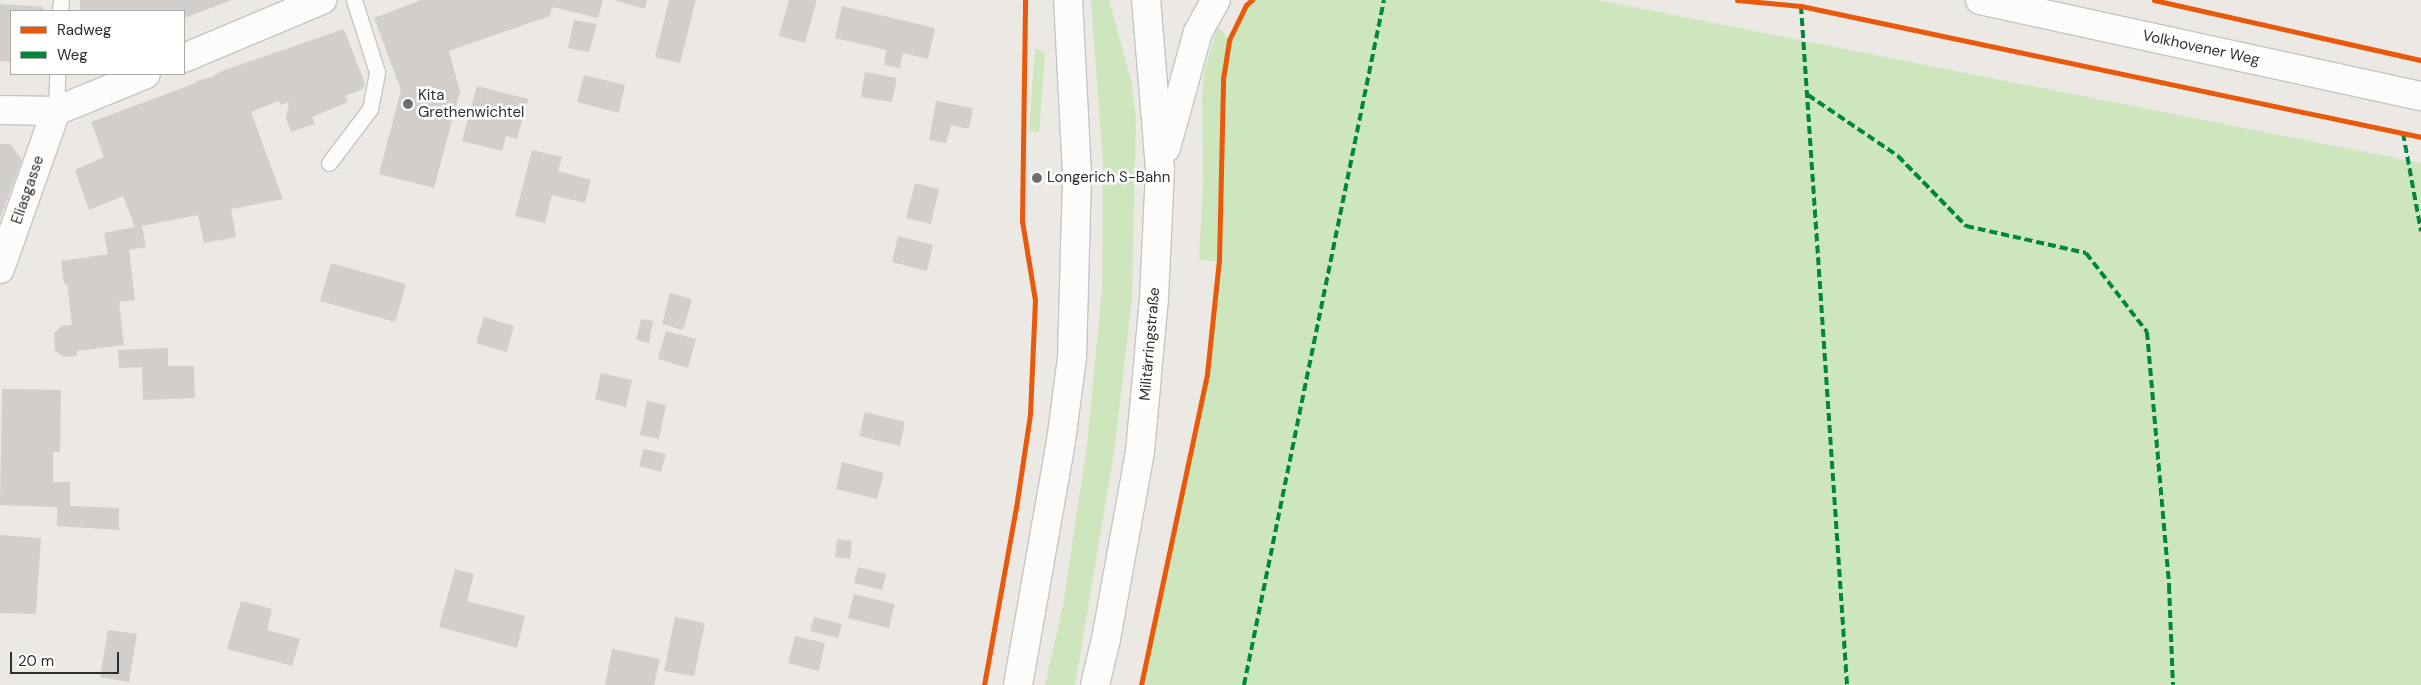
<!DOCTYPE html>
<html>
<head>
<meta charset="utf-8">
<style>
	body { margin:0 }
	#map { position:relative; width:2421px; height:685px; overflow:hidden; background:#ece8e4; font-family:"DM Sans",sans-serif }
	div>[style] { position:absolute }
	[style*='--x'] { left:calc(var(--x)*1px); top:calc(var(--y)*1px); width:calc(var(--w)*1px); rotate:calc(var(--a)*1deg) }
	.green>* { inset:0; background:#cee6be }
	.building>* { inset:0; background:#d1cecb }
	.roads { filter:drop-shadow(1px 0 #c5c4c5) drop-shadow(-1px 0 #c5c4c5) drop-shadow(0 1px #c5c4c5) drop-shadow(0 -1px #c5c4c5) }
	.lane>* { height:15px; margin:-7.5px; padding:0 7.5px; transform-origin:7.5px; border-radius:7.5px; background:#fcfcfb }
	.street>* { height:28px; margin:-14px; padding:0 14px; transform-origin:14px; border-radius:14px; background:#fcfcfb }
	.secondary>* { height:28px; margin:-14px; padding:0 14px; transform-origin:14px; border-radius:14px; background:#fcfcfb }
	.quiet>* { height:4px; margin-top:-2px; transform-origin:0; background:repeating-linear-gradient(90deg,#00873e 0 8px,transparent 0 12px) }
	.cycleway>* { height:5px; margin:-2.5px; padding:0 2.5px; transform-origin:2.5px; border-radius:2.5px; background:#e8590c }
	.dots>* { width:14px; height:14px; translate:-50% -50%; box-sizing:border-box; border:2px solid #fff; border-radius:50% }
	span { translate:-50% -50%; white-space:nowrap; text-align:center; line-height:1.15; -webkit-text-stroke:5px #fff; paint-order:stroke }
	.street-label { font-size:15px; color:#2e2e2e }
	.poi-label { font-size:15px; color:#2e2e2e }
	.left { translate:0 -50%; text-align:left }
	.legend { position:absolute; left:10px; top:10px; width:175px; height:65px; box-sizing:border-box; background:#fff; border:1px solid #ababab; margin:0; padding:6px 9px; list-style:none; font-size:15px; color:#2e2e2e }
	.legend li { display:flex; align-items:center; gap:10px; height:25px }
	.legend b { width:25px; border:1px solid #ababab }
	.scale { position:absolute; left:10px; top:652px; width:109px; height:22px; box-sizing:border-box; border:2px solid #2e2e2e; border-top:0; padding-left:6px; font-size:15px; line-height:18px; white-space:nowrap; color:#2e2e2e; -webkit-text-stroke:4px #fff; paint-order:stroke }
</style>
</head>
<body>
<div id="map">
	<div class="green">
		<div style="clip-path:polygon(1091px 0,1109px 0,1131px 80px,1136px 117px,1132px 297px,1115px 447px,1075px 685px,1045px 685px,1064px 600px,1087px 444px,1102px 291px,1103px 164px)"></div>
		<div style="clip-path:polygon(1252px 0,1597px 0,2421px 163px,2421px 685px,1141px 685px,1207px 374px,1219px 261px,1199px 260px,1203px 184px,1202px 96px,1204px 72px,1218px 26px,1229px 40px,1246px 5px)"></div>
		<div style="clip-path:polygon(1035px 48px,1045px 53px,1039px 132px,1029px 131px)"></div>
	</div>
	<div class="building">
		<div style="clip-path:polygon(80px 0,232px 0,187px 17px,184px 17px,184px 11px,80px 11px)"></div>
		<div style="clip-path:polygon(421px 0,603px 0,598px 18px,552px 7px,550px 16px,449px 51px,460px 91px,434px 188px,379px 174px,401px 90px,374px 18px)"></div>
		<div style="clip-path:polygon(613px 0,647px 0,645px 9px)"></div>
		<div style="clip-path:polygon(669px 0,696px 0,680px 63px,655px 57px)"></div>
		<div style="clip-path:polygon(789px 0,817px 0,805px 43px,779px 36px)"></div>
		<div style="clip-path:polygon(0 4px,43px 7px,43px 11px,11px 11px,11px 62px,0 61px)"></div>
		<div style="clip-path:polygon(842px 6px,935px 28px,928px 59px,903px 53px,900px 68px,884px 65px,886px 50px,835px 38px)"></div>
		<div style="clip-path:polygon(574px 20px,597px 24px,589px 52px,568px 48px)"></div>
		<div style="clip-path:polygon(344px 29px,365px 84px,363px 89px,345px 96px,348px 102px,312px 117px,315px 124px,291px 132px,286px 118px,289px 102px,281px 105px,279px 101px,251px 112px,283px 199px,231px 209px,236px 237px,204px 243px,198px 215px,142px 226px,146px 247px,129px 250px,135px 300px,119px 302px,124px 345px,77px 351px,77px 356px,65px 357px,55px 351px,54px 333px,62px 326px,72px 325px,67px 284px,64px 284px,61px 261px,108px 254px,104px 233px,135px 227px,123px 196px,89px 210px,75px 170px,104px 157px,91px 122px,196px 83px,196px 81px,212px 77px,222px 71px)"></div>
		<div style="clip-path:polygon(865px 72px,897px 78px,892px 102px,861px 97px)"></div>
		<div style="clip-path:polygon(584px 75px,625px 85px,619px 113px,577px 102px)"></div>
		<div style="clip-path:polygon(477px 86px,528px 99px,517px 139px,506px 136px,502px 151px,462px 141px)"></div>
		<div style="clip-path:polygon(936px 101px,973px 108px,969px 129px,951px 125px,946px 143px,929px 140px)"></div>
		<div style="clip-path:polygon(0 144px,10px 144px,22px 160px,0 218px)"></div>
		<div style="clip-path:polygon(532px 150px,562px 157px,558px 171px,591px 180px,585px 203px,552px 195px,545px 223px,515px 216px)"></div>
		<div style="clip-path:polygon(915px 183px,939px 189px,931px 224px,906px 218px)"></div>
		<div style="clip-path:polygon(898px 236px,933px 245px,927px 271px,892px 262px)"></div>
		<div style="clip-path:polygon(331px 263px,406px 284px,395px 322px,320px 301px)"></div>
		<div style="clip-path:polygon(670px 293px,692px 299px,683px 330px,662px 324px)"></div>
		<div style="clip-path:polygon(484px 317px,514px 326px,507px 352px,476px 343px)"></div>
		<div style="clip-path:polygon(641px 319px,653px 321px,649px 343px,636px 340px)"></div>
		<div style="clip-path:polygon(666px 331px,696px 339px,688px 368px,658px 359px)"></div>
		<div style="clip-path:polygon(168px 348px,168px 366px,194px 366px,195px 398px,143px 400px,142px 367px,119px 368px,118px 350px)"></div>
		<div style="clip-path:polygon(601px 373px,632px 380px,626px 407px,595px 399px)"></div>
		<div style="clip-path:polygon(2px 389px,61px 390px,60px 452px,53px 452px,53px 482px,70px 482px,70px 506px,119px 508px,119px 530px,57px 526px,57px 507px,0 505px)"></div>
		<div style="clip-path:polygon(647px 401px,666px 405px,659px 439px,640px 435px)"></div>
		<div style="clip-path:polygon(865px 412px,905px 422px,900px 446px,859px 436px)"></div>
		<div style="clip-path:polygon(644px 449px,666px 454px,661px 472px,639px 466px)"></div>
		<div style="clip-path:polygon(842px 462px,884px 473px,877px 499px,836px 489px)"></div>
		<div style="clip-path:polygon(0 535px,41px 538px,36px 614px,0 613px)"></div>
		<div style="clip-path:polygon(837px 539px,852px 541px,850px 559px,835px 557px)"></div>
		<div style="clip-path:polygon(858px 567px,886px 574px,882px 590px,854px 583px)"></div>
		<div style="clip-path:polygon(455px 569px,474px 574px,467px 601px,525px 616px,517px 648px,439px 627px)"></div>
		<div style="clip-path:polygon(854px 594px,895px 604px,889px 628px,848px 618px)"></div>
		<div style="clip-path:polygon(241px 601px,272px 609px,267px 630px,300px 639px,292px 666px,227px 649px)"></div>
		<div style="clip-path:polygon(675px 617px,705px 623px,694px 676px,664px 671px)"></div>
		<div style="clip-path:polygon(814px 617px,842px 624px,838px 638px,810px 631px)"></div>
		<div style="clip-path:polygon(108px 630px,137px 634px,129px 682px,100px 677px)"></div>
		<div style="clip-path:polygon(795px 636px,825px 643px,819px 671px,788px 663px)"></div>
		<div style="clip-path:polygon(612px 649px,660px 659px,654px 685px,605px 685px)"></div>
	</div>
	<div class="roads">
		<div class="lane">
			<div style="--x:60;--y:11;--w:11;--a:-85"></div>
			<div style="--x:56;--y:111;--w:37;--a:-88"></div>
			<div style="--x:329;--y:163;--w:68;--a:-52.8"></div>
			<div style="--x:370;--y:109;--w:38;--a:-79"></div>
			<div style="--x:377;--y:72;--w:76;--a:-107.7"></div>
		</div>
		<div class="street">
			<div style="--x:184;--y:58;--w:150;--a:-22.8"></div>
			<div style="--x:0;--y:110;--w:56;--a:1"></div>
			<div style="--x:56;--y:111;--w:97;--a:-22.3"></div>
			<div style="--x:0;--y:269;--w:168;--a:-70.5"></div>
		</div>
		<div class="secondary">
			<div style="--x:1980;--y:0;--w:451;--a:12.3"></div>
			<div style="--x:1166;--y:148;--w:120;--a:-74.6"></div>
			<div style="--x:1198;--y:32;--w:37;--a:-61"></div>
			<div style="--x:1018;--y:685;--w:248;--a:-80"></div>
			<div style="--x:1061;--y:441;--w:85;--a:-82.5"></div>
			<div style="--x:1072;--y:357;--w:182;--a:-88.4"></div>
			<div style="--x:1077;--y:175;--w:175;--a:-92.9"></div>
			<div style="--x:1095;--y:685;--w:47;--a:-76.6"></div>
			<div style="--x:1106;--y:639;--w:190;--a:-79.7"></div>
			<div style="--x:1140;--y:452;--w:155;--a:-84.8"></div>
			<div style="--x:1154;--y:298;--w:129;--a:-87.3"></div>
			<div style="--x:1160;--y:169;--w:170;--a:-94.7"></div>
		</div>
	</div>
	<div class="quiet">
		<div style="--x:1801;--y:6;--w:681;--a:86.12"></div>
		<div style="--x:1808;--y:95;--w:109;--a:34.1"></div>
		<div style="--x:1898;--y:156;--w:98;--a:45.8"></div>
		<div style="--x:1966;--y:226;--w:123;--a:12.7"></div>
		<div style="--x:2086;--y:253;--w:100;--a:52.3"></div>
		<div style="--x:2147;--y:332;--w:255;--a:85"></div>
		<div style="--x:2169;--y:586;--w:99;--a:87.7"></div>
		<div style="--x:2403;--y:133;--w:100;--a:79.6"></div>
		<div style="--x:1244;--y:685;--w:699;--a:-78.45"></div>
	</div>
	<div class="cycleway">
		<div style="--x:1737;--y:0;--w:64;--a:5.4"></div>
		<div style="--x:1801;--y:6;--w:634;--a:11.93"></div>
		<div style="--x:2154;--y:0;--w:274;--a:12.7"></div>
		<div style="--x:984;--y:685;--w:180;--a:-79.8"></div>
		<div style="--x:1016;--y:508;--w:95;--a:-81.5"></div>
		<div style="--x:1030;--y:414;--w:114;--a:-87.5"></div>
		<div style="--x:1035;--y:300;--w:80;--a:-99.3"></div>
		<div style="--x:1022;--y:221;--w:221;--a:-89.2"></div>
		<div style="--x:1141;--y:685;--w:318;--a:-78"></div>
		<div style="--x:1207;--y:374;--w:115;--a:-84"></div>
		<div style="--x:1219;--y:260;--w:181;--a:-88.7"></div>
		<div style="--x:1223;--y:79;--w:39;--a:-81"></div>
		<div style="--x:1229;--y:40;--w:39;--a:-64"></div>
		<div style="--x:1246;--y:5;--w:8;--a:-40"></div>
	</div>
	<div class="dots">
		<div style="left:408px;top:104px;background:#706f6e"></div>
		<div style="left:1037px;top:178px;background:#706f6e"></div>
	</div>
	<div class="street-label">
		<span style="left:2201px;top:48px;rotate:12deg">Volkhovener Weg</span>
		<span style="left:28px;top:190px;rotate:-71deg">Eliasgasse</span>
		<span style="left:1150px;top:344px;rotate:-85deg">Militärringstraße</span>
	</div>
	<div class="poi-label">
		<span class="left" style="left:418px;top:104px">Kita<br>Grethenwichtel</span>
		<span class="left" style="left:1047px;top:178px">Longerich S-Bahn</span>
	</div>
	<ul class="legend">
	<li><b style="height:6px;background:#e8590c"></b>Radweg</li>
	<li><b style="height:6px;background:#00873e"></b>Weg</li>
	</ul>
	<div class="scale">20 m</div>
</div>
</body>
</html>
